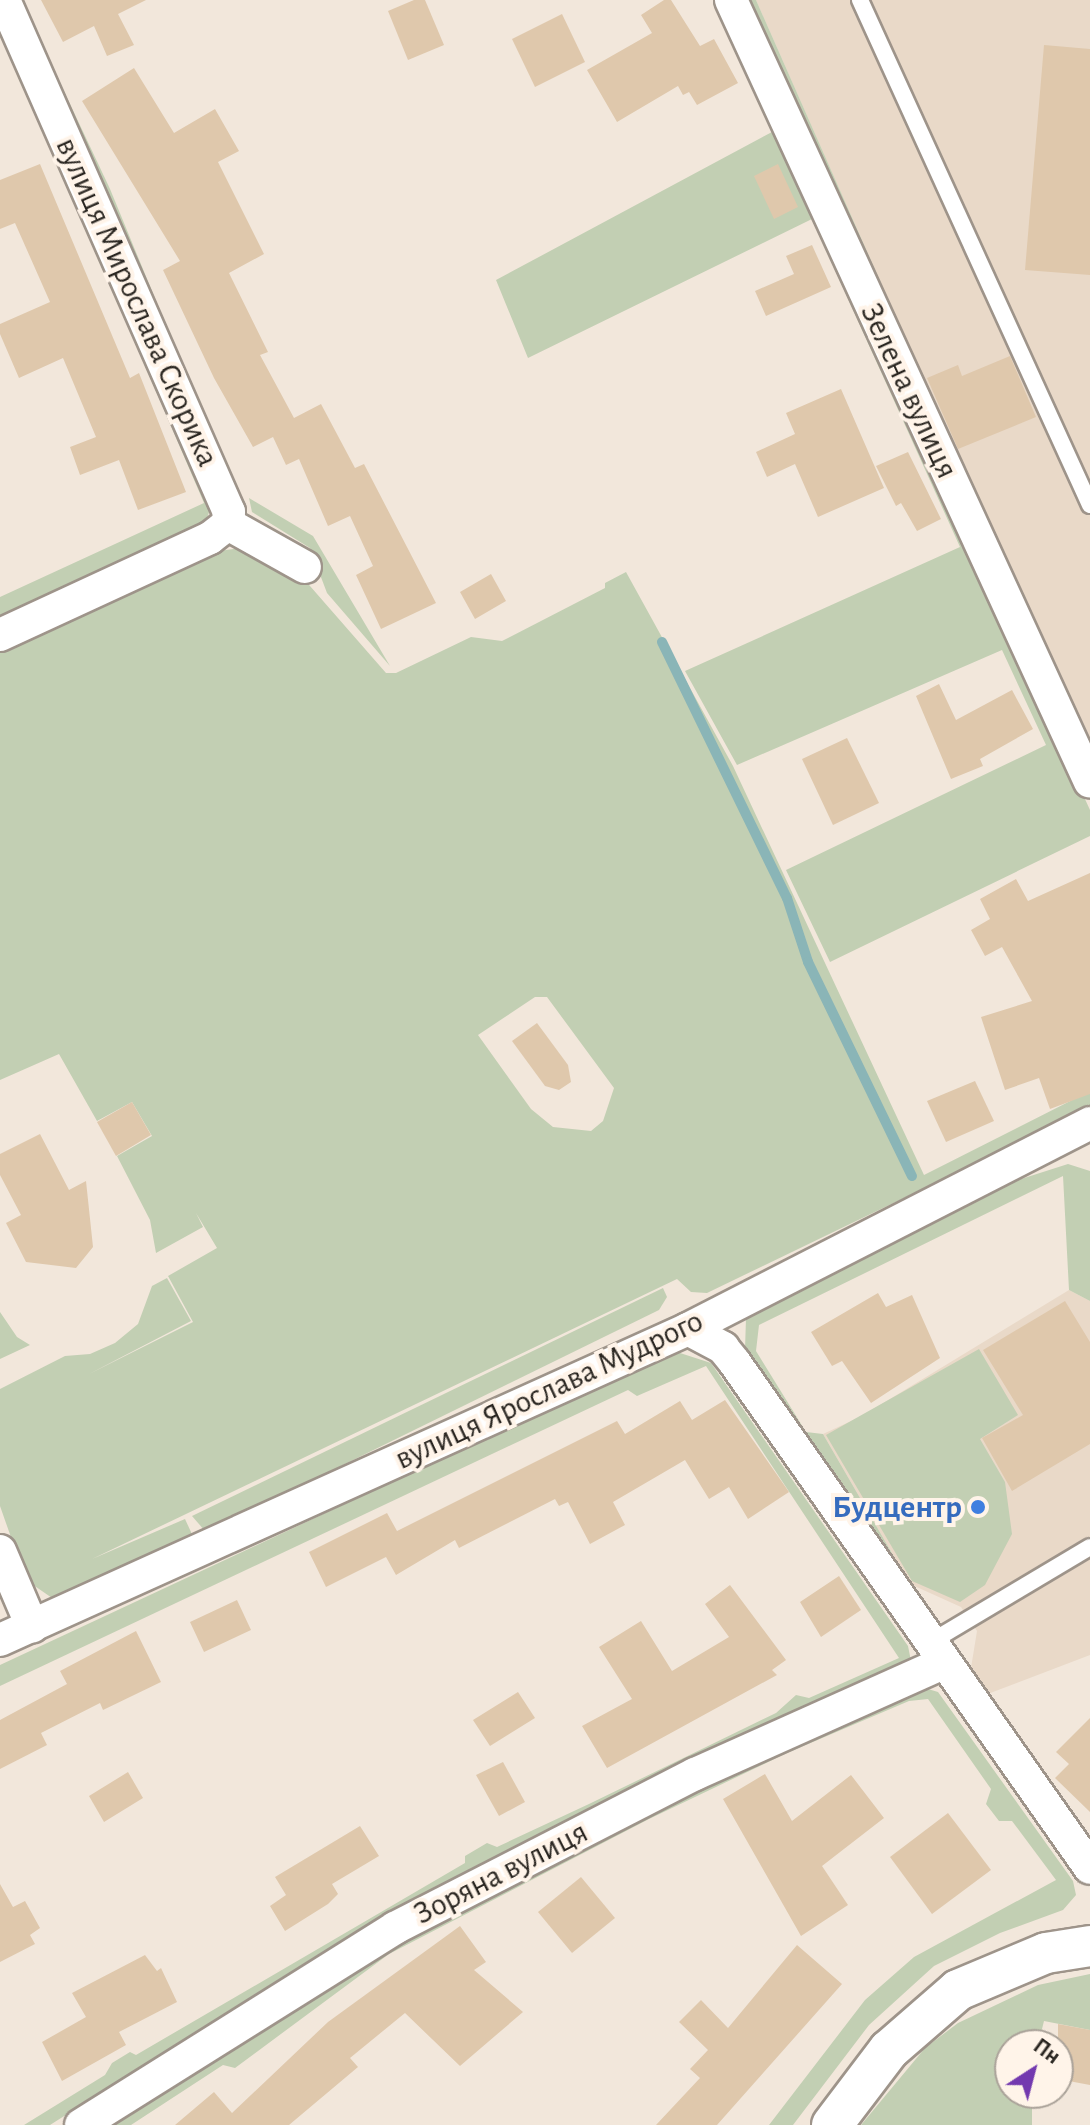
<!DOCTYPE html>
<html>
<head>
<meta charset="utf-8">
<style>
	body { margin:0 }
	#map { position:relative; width:1090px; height:2125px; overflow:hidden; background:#f2e7db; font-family:"Alegreya Sans",sans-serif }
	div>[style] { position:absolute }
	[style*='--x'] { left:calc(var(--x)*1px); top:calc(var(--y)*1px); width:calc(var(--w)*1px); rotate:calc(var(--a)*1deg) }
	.built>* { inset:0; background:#e9d9c8 }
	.green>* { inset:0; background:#c2cfb3 }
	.stream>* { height:10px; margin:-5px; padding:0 5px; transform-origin:5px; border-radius:5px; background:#8ab5b7 }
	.building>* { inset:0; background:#dfc8ac }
	.roads { filter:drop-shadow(2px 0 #9e948a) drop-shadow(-2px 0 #9e948a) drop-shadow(0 2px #9e948a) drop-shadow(0 -2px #9e948a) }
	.service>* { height:16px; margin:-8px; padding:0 8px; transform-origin:8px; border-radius:8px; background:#fff }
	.minor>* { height:32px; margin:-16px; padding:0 16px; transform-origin:16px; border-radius:16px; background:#fff }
	.tertiary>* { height:40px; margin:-20px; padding:0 20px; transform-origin:20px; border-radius:20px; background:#fff }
	.dots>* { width:22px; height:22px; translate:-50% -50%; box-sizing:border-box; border:4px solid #fff4e9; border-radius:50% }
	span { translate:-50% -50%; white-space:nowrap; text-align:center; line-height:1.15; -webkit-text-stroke:8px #fff4e9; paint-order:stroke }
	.street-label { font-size:32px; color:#2a2621 }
	.shop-label { font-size:32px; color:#366cbe; font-weight:700 }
	.right { translate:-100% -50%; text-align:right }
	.north { position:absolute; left:994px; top:2029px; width:80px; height:80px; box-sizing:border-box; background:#fff4e9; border:2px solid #aaa299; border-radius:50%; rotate:36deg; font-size:22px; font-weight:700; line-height:32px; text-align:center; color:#2a2621 }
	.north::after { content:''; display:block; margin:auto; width:28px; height:36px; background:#7339af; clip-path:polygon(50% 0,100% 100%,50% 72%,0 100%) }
</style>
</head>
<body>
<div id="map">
	<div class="built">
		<div style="clip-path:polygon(756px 0,1090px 0,1090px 746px,955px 451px)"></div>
		<div style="clip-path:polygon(1069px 1290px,1090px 1301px,1090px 1655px,985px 1695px,970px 1674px,977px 1631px,961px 1607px,910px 1584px,823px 1434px,862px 1416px)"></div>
	</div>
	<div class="green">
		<div style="clip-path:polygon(21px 0,110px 189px,224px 466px)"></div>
		<div style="clip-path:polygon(713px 0,719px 0,1090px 810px,1090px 836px,830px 962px,786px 870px,1046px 745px,1002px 650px,737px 765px,685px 671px,960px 547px,812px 219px,528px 358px,496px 280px,772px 132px)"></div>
		<div style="clip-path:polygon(743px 0,756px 0,955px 451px)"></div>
		<div style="clip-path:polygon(46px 135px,62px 156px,214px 498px,206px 521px,189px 537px,0 625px,0 597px,204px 503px)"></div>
		<div style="clip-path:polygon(249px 498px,313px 536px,390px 666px,327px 593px,310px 548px,252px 512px)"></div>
		<div style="clip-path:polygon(evenodd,241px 548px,303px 578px,386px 673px,396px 673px,471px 637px,502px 641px,605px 588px,605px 583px,626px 572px,733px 766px,924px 1175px,1090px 1091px,1090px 1108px,707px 1293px,691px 1292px,677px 1279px,92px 1559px,185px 1519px,191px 1532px,192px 1536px,55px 1600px,26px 1580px,0 1506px,0 1389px,65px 1356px,90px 1354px,115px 1343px,138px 1324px,152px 1286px,167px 1278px,191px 1321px,89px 1374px,193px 1322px,168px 1276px,217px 1248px,196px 1213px,203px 1227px,156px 1253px,150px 1220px,117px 1156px,152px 1136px,132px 1102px,97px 1121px,59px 1054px,0 1080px,0 645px,211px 552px,241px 548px,535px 997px,547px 997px,614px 1088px,603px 1121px,591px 1131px,553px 1127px,531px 1109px,478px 1035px,535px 997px)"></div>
		<div style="clip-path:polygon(1068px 1164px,1090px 1171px,1090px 1301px,1069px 1290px,1063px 1176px,759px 1325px,756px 1351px,806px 1432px,823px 1434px,907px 1579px,844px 1504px,745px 1349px,746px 1318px,753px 1310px,1018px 1180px)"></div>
		<div style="clip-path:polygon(663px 1288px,667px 1297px,659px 1310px,292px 1490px,205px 1531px,192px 1516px)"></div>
		<div style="clip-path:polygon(0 1312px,17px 1337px,30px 1345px,0 1359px)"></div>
		<div style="clip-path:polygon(979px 1349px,1018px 1415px,980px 1439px,1005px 1482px,1012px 1534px,985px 1585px,960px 1602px,912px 1581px,826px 1435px)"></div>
		<div style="clip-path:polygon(680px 1353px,711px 1363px,908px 1646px,911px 1661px,425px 1894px,318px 1955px,50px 2125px,24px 2125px,105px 2075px,112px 2063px,130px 2052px,136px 2055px,465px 1863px,465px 1856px,487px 1843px,497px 1847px,589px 1804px,776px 1713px,796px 1695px,809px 1698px,899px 1658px,706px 1366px,637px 1396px,628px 1390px,0 1686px,0 1665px,666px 1354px)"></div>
		<div style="clip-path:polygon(928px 1689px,938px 1692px,1073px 1881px,1076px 1895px,1063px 1910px,1000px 1933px,934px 1966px,869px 2025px,793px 2125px,769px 2125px,865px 2000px,914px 1957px,1056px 1880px,1012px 1821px,999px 1821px,986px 1804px,991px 1789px,928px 1699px,909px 1701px,787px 1753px,649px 1819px,389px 1954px,235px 2068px,223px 2065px,131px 2125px,101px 2125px,330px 1978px,623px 1818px,911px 1692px)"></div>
		<div style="clip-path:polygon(1090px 1974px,1090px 2030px,1044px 2021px,1038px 2045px,1010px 2045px,1010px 2093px,1032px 2093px,1032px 2125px,861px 2125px,925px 2048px,958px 2023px,1038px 1985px)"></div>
	</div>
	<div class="stream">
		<div style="--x:662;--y:642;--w:285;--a:64"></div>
		<div style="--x:787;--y:898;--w:67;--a:71.8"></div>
		<div style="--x:808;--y:962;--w:238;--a:64.1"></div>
	</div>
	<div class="building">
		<div style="clip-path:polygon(41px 0,146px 0,118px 14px,134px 45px,107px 56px,94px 26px,63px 42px)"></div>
		<div style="clip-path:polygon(414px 0,425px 0,444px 45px,408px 60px,388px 11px)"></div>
		<div style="clip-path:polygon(664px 0,671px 0,700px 46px,714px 39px,738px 83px,697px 105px,689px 92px,683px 95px,678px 86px,617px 122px,587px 70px,652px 33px,641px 15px)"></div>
		<div style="clip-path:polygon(562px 14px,585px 62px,535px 87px,512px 39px)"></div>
		<div style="clip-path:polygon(1044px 45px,1090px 49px,1090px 275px,1025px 270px)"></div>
		<div style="clip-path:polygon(134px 68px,174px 133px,215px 109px,239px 151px,218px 162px,264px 254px,229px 273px,268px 352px,260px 355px,294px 418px,321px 404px,355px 468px,364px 464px,436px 603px,381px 629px,356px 575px,373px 566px,350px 516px,328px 526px,299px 459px,286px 465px,273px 437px,253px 447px,214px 378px,163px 270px,180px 261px,82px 101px)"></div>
		<div style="clip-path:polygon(40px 164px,130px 378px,139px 373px,186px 492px,138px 510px,119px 460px,80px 475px,70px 447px,96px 437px,63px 358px,19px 378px,0 334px,0 324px,50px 302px,15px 223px,0 229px,0 180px)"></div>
		<div style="clip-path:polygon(778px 164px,798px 207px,774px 219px,754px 176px)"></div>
		<div style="clip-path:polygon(812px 245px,831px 287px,766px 316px,755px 291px,794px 274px,786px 256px)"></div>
		<div style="clip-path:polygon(1010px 356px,1036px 417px,958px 449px,927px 378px,958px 365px,962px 376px)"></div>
		<div style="clip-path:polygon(841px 389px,884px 488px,818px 517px,795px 464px,767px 477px,756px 452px,795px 434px,786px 413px)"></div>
		<div style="clip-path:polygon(908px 452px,941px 519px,917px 531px,901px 503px,896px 506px,876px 466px)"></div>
		<div style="clip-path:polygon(491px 574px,506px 601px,475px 619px,460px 592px)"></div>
		<div style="clip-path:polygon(939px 684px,956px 720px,1012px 690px,1033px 729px,980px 759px,983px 766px,951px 779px,916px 696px)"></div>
		<div style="clip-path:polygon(847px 738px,879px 803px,833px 825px,802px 759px)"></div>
		<div style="clip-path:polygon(1090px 873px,1090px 1094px,1050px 1109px,1039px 1078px,1005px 1090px,981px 1017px,1032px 1001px,1002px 947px,985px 956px,971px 930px,990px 919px,980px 899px,1016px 879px,1028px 901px)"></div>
		<div style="clip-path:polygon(537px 1023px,568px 1065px,571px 1082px,559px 1090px,545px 1086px,512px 1041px)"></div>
		<div style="clip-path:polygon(975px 1081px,994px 1121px,946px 1142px,927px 1101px)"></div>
		<div style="clip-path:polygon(132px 1102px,151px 1135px,116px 1156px,97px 1122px)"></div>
		<div style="clip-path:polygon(40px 1134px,69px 1190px,86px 1181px,93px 1247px,76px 1268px,26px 1262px,6px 1223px,21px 1215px,0 1175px,0 1154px)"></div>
		<div style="clip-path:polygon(878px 1293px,886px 1307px,912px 1295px,940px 1358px,871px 1403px,842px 1361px,832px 1366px,811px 1332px)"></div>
		<div style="clip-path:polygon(1065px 1301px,1090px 1342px,1090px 1444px,1012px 1491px,982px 1438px,1023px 1415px,983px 1350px)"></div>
		<div style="clip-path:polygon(725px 1400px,789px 1492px,748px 1519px,729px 1487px,709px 1499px,685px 1460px,613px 1502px,625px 1525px,590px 1544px,568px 1502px,559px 1506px,555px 1499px,459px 1548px,455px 1540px,396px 1575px,386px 1557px,326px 1587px,309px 1552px,387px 1513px,397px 1531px,617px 1421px,625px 1434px,680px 1401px,692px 1420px)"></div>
		<div style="clip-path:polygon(839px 1576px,861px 1610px,821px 1637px,800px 1602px)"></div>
		<div style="clip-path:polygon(730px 1585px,786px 1660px,772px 1670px,777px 1675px,607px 1768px,582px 1726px,632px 1699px,599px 1647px,641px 1621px,672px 1671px,729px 1637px,705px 1604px)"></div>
		<div style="clip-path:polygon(237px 1600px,251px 1630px,204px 1652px,190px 1622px)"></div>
		<div style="clip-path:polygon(136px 1631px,161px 1682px,103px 1710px,100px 1703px,41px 1733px,47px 1745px,0 1769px,0 1720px,67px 1684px,60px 1671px)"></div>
		<div style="clip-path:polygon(518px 1692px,535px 1718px,490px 1746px,473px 1720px)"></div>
		<div style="clip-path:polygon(1090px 1718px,1090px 1812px,1055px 1778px,1069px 1764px,1056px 1752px)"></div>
		<div style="clip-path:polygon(503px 1762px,525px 1802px,499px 1816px,476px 1775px)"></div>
		<div style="clip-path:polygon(128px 1772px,143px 1798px,104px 1822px,89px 1796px)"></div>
		<div style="clip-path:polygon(765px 1774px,792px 1821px,851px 1775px,884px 1818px,822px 1866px,848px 1905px,801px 1936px,723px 1799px)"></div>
		<div style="clip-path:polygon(948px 1813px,991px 1870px,932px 1914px,890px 1857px)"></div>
		<div style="clip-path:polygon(360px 1826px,379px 1856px,332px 1884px,338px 1894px,328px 1904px,285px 1931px,270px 1906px,286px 1895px,275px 1877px)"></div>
		<div style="clip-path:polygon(581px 1877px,615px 1918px,572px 1953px,538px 1912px)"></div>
		<div style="clip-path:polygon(0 1884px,13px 1907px,25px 1901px,40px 1928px,30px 1935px,35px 1944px,0 1962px)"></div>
		<div style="clip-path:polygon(460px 1926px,486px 1962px,474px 1970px,523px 2012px,460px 2066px,405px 2013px,350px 2058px,358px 2067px,289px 2125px,175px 2125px,214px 2092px,232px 2113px,328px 2022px)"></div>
		<div style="clip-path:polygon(797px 1945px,842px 1984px,717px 2125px,656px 2125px,700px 2078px,690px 2069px,708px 2050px,679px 2022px,701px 2000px,728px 2028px)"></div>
		<div style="clip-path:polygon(145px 1955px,157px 1971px,161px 1968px,177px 2002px,119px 2032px,126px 2045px,62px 2081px,42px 2042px,86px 2017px,72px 1993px)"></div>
		<div style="clip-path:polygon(1058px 2024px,1090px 2030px,1090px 2085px,1058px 2079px)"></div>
	</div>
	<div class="roads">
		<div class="service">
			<div style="--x:860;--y:0;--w:555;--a:65.51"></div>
			<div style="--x:929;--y:1643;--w:187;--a:-30.8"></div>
		</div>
		<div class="minor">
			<div style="--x:4;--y:0;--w:559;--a:66.28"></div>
			<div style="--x:229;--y:512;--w:12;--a:95"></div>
			<div style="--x:228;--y:524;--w:88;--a:29.2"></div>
			<div style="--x:731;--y:0;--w:860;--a:65.34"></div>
			<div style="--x:0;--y:635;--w:231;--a:-24.8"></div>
			<div style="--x:210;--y:538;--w:23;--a:-38"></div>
			<div style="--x:688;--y:1329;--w:40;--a:28"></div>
			<div style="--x:723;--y:1348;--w:19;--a:51"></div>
			<div style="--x:735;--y:1363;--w:617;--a:54.89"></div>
			<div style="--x:0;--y:1551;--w:82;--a:66.9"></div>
			<div style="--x:0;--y:1640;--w:755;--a:-24.32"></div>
			<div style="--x:688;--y:1329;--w:452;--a:-27.1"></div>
			<div style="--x:81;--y:2125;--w:371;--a:-32.1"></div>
			<div style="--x:395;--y:1928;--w:337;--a:-27.2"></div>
			<div style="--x:695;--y:1774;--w:272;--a:-24.1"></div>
		</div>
		<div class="tertiary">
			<div style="--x:832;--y:2125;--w:94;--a:-52.8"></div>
			<div style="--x:889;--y:2050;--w:91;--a:-41"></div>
			<div style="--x:958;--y:1990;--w:95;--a:-22.8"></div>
			<div style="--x:1046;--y:1953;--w:45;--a:-9"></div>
		</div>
	</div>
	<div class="dots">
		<div style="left:978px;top:1507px;background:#3f7fe0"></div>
	</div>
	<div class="street-label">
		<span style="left:137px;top:302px;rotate:66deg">вулиця Мирослава Скорика</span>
		<span style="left:909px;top:391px;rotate:65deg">Зелена вулиця</span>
		<span style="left:549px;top:1390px;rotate:-25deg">вулиця Ярослава Мудрого</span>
		<span style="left:501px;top:1873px;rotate:-27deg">Зоряна вулиця</span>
	</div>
	<div class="shop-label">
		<span class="right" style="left:962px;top:1507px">Будцентр</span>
	</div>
	<div class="north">Пн</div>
</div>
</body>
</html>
